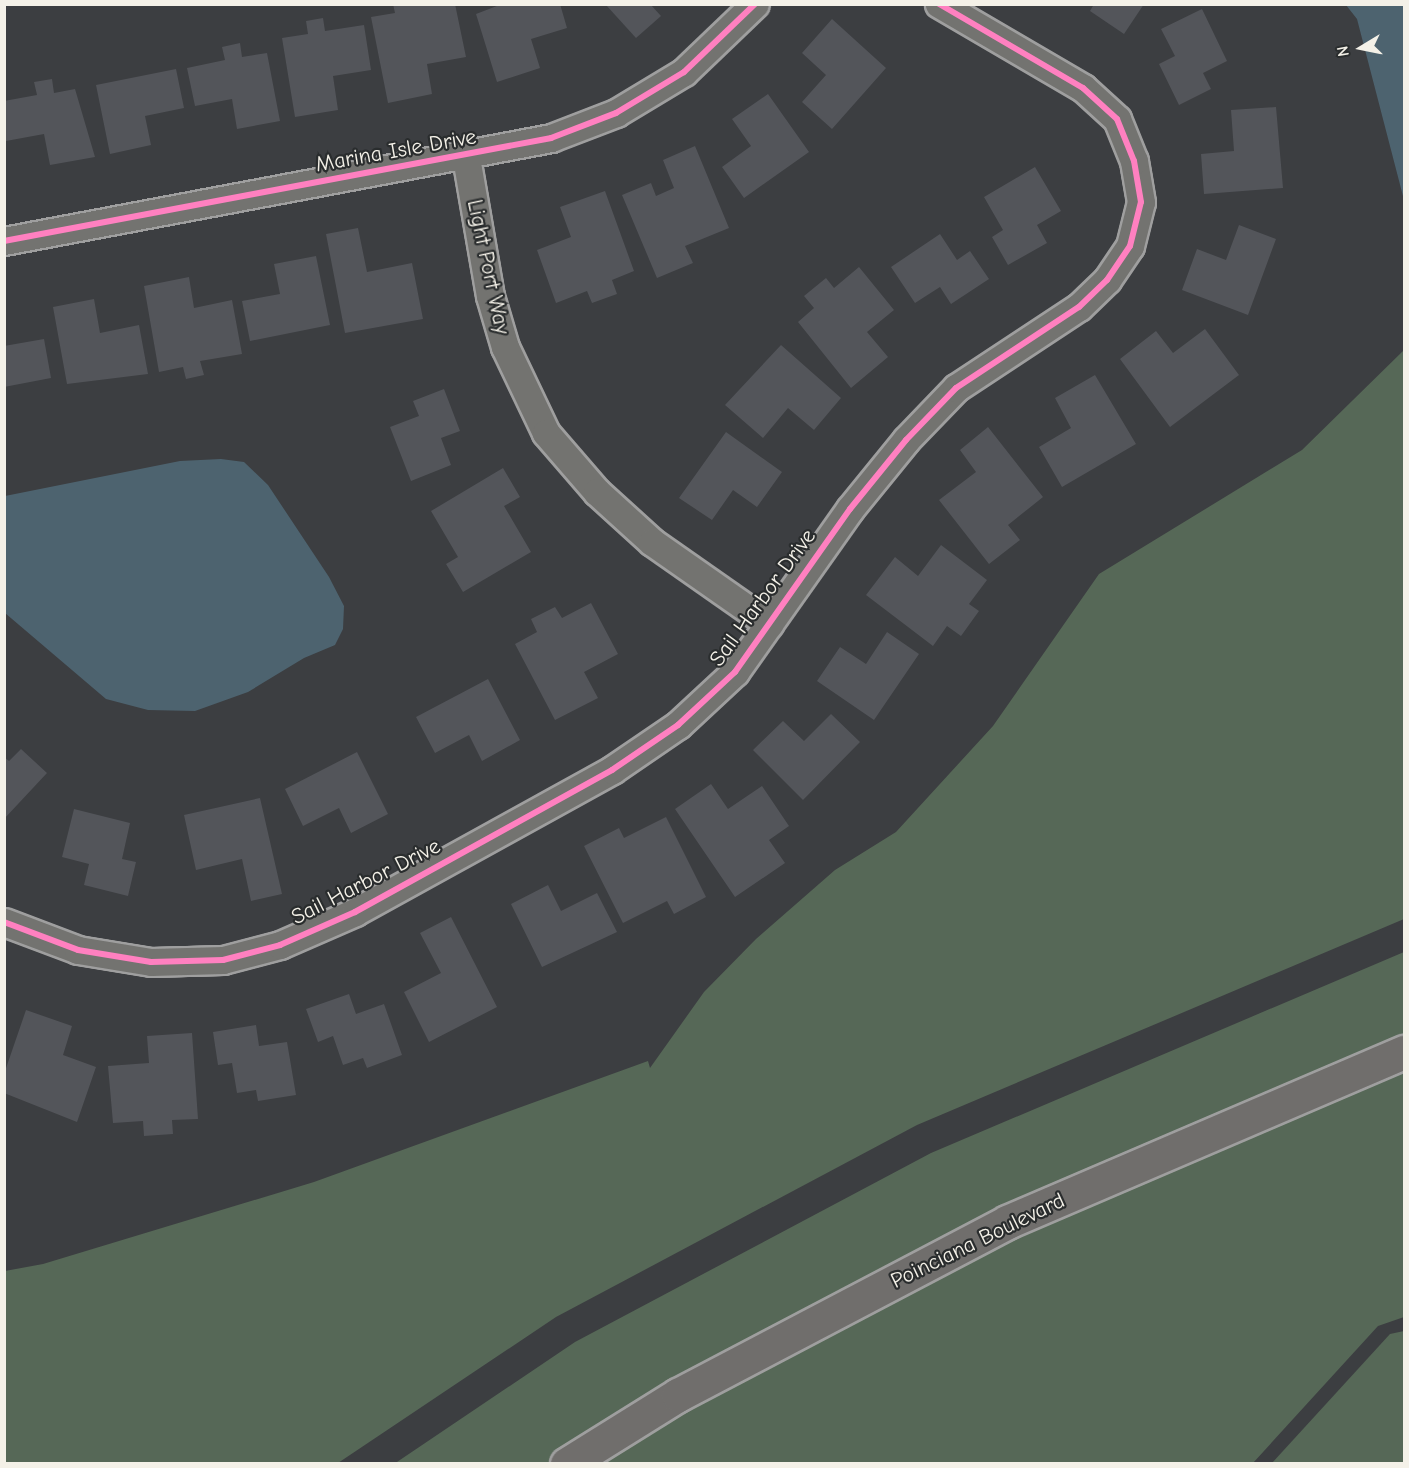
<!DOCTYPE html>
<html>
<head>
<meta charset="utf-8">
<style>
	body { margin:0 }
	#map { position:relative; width:1409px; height:1468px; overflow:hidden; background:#3c3e41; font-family:"Comic Neue",sans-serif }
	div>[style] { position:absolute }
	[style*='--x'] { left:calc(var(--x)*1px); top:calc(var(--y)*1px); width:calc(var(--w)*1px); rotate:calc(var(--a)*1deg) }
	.green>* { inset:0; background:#566857 }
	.water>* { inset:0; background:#4d636f }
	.building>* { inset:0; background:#53555a }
	.roads { filter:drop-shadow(2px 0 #9f9f9f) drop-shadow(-2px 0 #9f9f9f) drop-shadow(0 2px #9f9f9f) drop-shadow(0 -2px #9f9f9f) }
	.minor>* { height:27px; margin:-13.5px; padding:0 13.5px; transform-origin:13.5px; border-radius:13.5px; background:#737370 }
	.primary>* { height:33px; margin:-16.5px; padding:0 16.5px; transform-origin:16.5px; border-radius:16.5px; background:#706e6c }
	.cycleway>* { height:6px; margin:-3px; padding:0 3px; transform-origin:3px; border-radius:3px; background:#ff80c0 }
	span { translate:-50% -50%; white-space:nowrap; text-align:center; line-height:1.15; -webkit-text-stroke:4.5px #2a2d2e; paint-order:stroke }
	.street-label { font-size:22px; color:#f4f1e8 }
	.frame { position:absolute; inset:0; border:6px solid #f4f1e8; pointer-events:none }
	.north { position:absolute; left:1331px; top:18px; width:60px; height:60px; -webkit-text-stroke:4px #2a2d2e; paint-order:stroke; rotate:260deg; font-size:16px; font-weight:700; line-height:24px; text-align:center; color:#f4f1e8 }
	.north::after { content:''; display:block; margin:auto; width:21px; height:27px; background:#f4f1e8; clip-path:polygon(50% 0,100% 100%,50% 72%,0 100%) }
</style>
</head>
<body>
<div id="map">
	<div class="green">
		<div style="clip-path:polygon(1404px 350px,1404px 919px,917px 1125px,556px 1317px,338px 1463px,5px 1463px,5px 1271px,43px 1264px,314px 1182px,648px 1061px,650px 1068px,704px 992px,756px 939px,835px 870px,896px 832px,993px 726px,1099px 574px,1302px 450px)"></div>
		<div style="clip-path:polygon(1404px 952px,1404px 1317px,1378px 1326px,1253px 1463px,394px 1464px,575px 1342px,931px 1153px)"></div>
		<div style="clip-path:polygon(1404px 1331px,1404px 1463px,1272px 1463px,1390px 1334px)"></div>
	</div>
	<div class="water">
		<div style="clip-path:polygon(1346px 5px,1404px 5px,1404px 200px,1357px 19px)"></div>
		<div style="clip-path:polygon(221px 459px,244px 462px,268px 485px,329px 577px,344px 606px,343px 629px,335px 645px,304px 658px,248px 692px,195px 711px,148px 710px,106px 699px,5px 613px,5px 496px,180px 461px)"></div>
	</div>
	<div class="building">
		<div style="clip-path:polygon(393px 4px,455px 4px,466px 57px,427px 64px,432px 94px,388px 103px,371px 17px,395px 13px)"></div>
		<div style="clip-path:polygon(502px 4px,560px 4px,567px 28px,531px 39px,540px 68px,497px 82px,476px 14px)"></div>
		<div style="clip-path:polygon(1094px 4px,1144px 4px,1124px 34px,1090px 11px)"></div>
		<div style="clip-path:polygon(606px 5px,651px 5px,661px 16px,636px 38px)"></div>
		<div style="clip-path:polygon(1202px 9px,1227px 61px,1203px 73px,1211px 89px,1179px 105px,1159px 64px,1175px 56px,1161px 29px)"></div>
		<div style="clip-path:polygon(323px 18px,325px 31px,364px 25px,371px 70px,333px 76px,338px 110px,295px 117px,282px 38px,308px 34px,306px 21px)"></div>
		<div style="clip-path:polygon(832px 19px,886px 68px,832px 129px,802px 102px,826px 75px,802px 53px)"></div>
		<div style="clip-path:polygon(240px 43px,242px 57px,267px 53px,280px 121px,237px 129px,232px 99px,195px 106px,187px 68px,225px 60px,222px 47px)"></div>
		<div style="clip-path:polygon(176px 69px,184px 108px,145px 116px,151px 145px,110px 154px,96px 85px)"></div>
		<div style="clip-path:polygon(52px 79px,54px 93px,75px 89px,95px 157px,50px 165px,44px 134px,6px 141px,4px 101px,37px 95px,34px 82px)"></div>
		<div style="clip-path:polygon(768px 94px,809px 152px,744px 198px,722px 167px,751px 146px,732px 119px)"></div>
		<div style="clip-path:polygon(1276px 107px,1283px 188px,1204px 194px,1201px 154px,1234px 151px,1231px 110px)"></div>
		<div style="clip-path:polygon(695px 146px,729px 228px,685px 246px,693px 263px,657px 278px,622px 195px,651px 183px,656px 196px,674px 188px,663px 160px)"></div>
		<div style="clip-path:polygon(1035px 167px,1061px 211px,1037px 225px,1047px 243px,1008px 265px,992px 237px,1003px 230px,984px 197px)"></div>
		<div style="clip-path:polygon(605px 191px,634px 271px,612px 280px,617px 294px,592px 303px,587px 291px,556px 303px,537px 250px,571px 237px,560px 207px)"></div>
		<div style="clip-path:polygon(1239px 225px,1276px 239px,1248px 315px,1182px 290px,1197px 249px,1226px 260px)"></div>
		<div style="clip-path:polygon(358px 228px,367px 272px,412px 263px,423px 319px,345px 333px,326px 234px)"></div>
		<div style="clip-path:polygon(940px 234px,957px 260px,970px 251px,989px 279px,951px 304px,940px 287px,915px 303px,891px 267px)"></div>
		<div style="clip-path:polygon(316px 256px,330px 325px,250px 341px,242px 301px,280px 294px,274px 264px)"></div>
		<div style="clip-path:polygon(859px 267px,894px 310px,867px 332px,888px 357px,851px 388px,798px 322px,814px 308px,804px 296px,826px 278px,834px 288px)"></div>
		<div style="clip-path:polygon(189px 277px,194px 308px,232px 300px,242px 354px,200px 361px,204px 375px,186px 379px,183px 367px,159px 372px,144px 286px)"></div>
		<div style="clip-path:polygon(94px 299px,100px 333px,139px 325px,148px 374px,67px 384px,53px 307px)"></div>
		<div style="clip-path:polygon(1205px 329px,1239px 375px,1170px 427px,1120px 359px,1156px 331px,1173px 353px)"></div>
		<div style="clip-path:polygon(44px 339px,51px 378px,4px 387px,4px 346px)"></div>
		<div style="clip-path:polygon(781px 345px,841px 398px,814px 430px,788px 408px,763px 438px,725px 405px)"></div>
		<div style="clip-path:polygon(1095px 375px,1136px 444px,1062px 487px,1039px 447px,1071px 428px,1055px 398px)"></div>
		<div style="clip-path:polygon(444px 389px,460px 431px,441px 438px,451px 465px,411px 481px,390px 427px,419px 416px,413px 401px)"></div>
		<div style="clip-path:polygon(988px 427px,1043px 497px,1008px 525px,1020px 540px,989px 564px,939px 500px,976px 472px,960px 450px)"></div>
		<div style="clip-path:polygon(726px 432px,782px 472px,757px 507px,733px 490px,712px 520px,679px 498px)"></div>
		<div style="clip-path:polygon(503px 468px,520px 497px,504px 506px,531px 552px,463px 592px,446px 564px,458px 557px,431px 511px)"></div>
		<div style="clip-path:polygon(941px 545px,987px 580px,969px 604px,979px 611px,961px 636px,947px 626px,933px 646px,866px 595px,895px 557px,918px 576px)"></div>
		<div style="clip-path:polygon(591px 603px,618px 654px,584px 672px,598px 698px,555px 720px,515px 644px,537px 632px,531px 619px,555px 607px,562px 618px)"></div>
		<div style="clip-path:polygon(887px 632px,919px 654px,874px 720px,817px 681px,840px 647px,866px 664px)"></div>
		<div style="clip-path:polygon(488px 679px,520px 740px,482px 761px,469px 735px,435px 753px,416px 717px)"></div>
		<div style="clip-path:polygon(831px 714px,860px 742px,803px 800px,753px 750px,783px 721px,804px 741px)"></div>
		<div style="clip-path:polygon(21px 749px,47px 773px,4px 819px,4px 757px,9px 761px)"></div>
		<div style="clip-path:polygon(357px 752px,388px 814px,351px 833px,339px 808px,303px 826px,285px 789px)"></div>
		<div style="clip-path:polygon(711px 784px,728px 809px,762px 786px,789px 826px,769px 840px,785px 863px,735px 897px,675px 809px)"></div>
		<div style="clip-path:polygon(260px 798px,282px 894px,251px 901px,242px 859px,196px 870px,184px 815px)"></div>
		<div style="clip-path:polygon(74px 809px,130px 823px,122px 859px,136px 862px,128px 896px,84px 885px,89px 864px,62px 857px)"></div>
		<div style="clip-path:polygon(666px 817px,706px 897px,674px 914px,667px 901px,623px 923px,584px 846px,619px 828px,624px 838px)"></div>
		<div style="clip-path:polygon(548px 885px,561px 911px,597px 893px,617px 932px,542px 967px,511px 904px)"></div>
		<div style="clip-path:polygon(451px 917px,497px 1007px,429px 1042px,404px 992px,441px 973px,420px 933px)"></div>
		<div style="clip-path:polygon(349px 994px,356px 1014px,384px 1004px,402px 1055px,367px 1068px,363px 1058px,343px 1065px,333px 1036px,318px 1042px,306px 1009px)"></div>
		<div style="clip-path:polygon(26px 1010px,72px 1026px,63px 1055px,96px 1067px,77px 1122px,4px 1093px,4px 1074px)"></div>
		<div style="clip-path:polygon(256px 1025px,259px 1046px,287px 1042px,296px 1095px,258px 1101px,256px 1090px,237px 1093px,232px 1063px,218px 1065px,213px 1032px)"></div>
		<div style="clip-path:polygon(192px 1033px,198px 1119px,172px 1120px,173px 1134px,144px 1136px,143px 1121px,113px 1123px,108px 1066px,149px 1063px,147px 1036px)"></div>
	</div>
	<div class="roads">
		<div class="minor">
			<div style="--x:466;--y:157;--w:141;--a:80.2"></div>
			<div style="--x:490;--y:296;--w:53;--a:73.6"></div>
			<div style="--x:505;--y:347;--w:95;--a:64.5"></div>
			<div style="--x:546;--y:433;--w:78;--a:49.2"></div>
			<div style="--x:597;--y:492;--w:74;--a:42.3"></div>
			<div style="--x:652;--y:542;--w:143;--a:35"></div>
			<div style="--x:4;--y:241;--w:557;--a:-10.66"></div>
			<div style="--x:551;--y:138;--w:70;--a:-21"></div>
			<div style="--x:616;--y:113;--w:79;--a:-31.1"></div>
			<div style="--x:684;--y:72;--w:98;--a:-43.8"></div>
			<div style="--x:4;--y:922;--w:79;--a:20.7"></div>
			<div style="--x:78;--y:950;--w:74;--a:9.3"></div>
			<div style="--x:151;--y:962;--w:72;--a:-1.6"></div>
			<div style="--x:223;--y:960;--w:59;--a:-14.7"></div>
			<div style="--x:280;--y:945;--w:82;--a:-23.7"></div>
			<div style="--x:355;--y:912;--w:294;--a:-28.9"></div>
			<div style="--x:612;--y:770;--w:80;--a:-34.3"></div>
			<div style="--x:678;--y:725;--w:78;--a:-42.9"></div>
			<div style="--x:735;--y:672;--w:199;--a:-54.8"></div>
			<div style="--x:850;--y:509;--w:89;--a:-50.9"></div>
			<div style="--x:906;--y:440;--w:72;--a:-46.1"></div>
			<div style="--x:956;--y:388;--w:147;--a:-33.4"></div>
			<div style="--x:1079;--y:307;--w:39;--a:-44"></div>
			<div style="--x:1107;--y:280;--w:41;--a:-55.9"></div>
			<div style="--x:1130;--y:246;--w:45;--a:-76"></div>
			<div style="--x:1141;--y:202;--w:42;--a:-99.7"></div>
			<div style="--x:1134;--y:161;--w:45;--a:-112"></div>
			<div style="--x:1117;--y:119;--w:46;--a:-137.6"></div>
			<div style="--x:1083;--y:88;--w:167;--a:-149.7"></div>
		</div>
		<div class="primary">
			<div style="--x:567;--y:1464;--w:131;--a:-31.9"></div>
			<div style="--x:678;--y:1395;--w:372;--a:-27.7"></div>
			<div style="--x:1007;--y:1222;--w:432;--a:-23.2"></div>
		</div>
	</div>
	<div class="cycleway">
		<div style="--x:4;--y:241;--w:557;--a:-10.66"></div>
		<div style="--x:551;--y:138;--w:70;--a:-21"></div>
		<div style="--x:616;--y:113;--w:79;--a:-31.1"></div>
		<div style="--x:684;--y:72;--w:98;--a:-43.8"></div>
		<div style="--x:4;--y:922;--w:79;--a:20.7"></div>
		<div style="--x:78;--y:950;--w:74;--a:9.3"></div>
		<div style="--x:151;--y:962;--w:72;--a:-1.6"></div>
		<div style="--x:223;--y:960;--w:59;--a:-14.7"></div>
		<div style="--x:280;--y:945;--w:82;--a:-23.7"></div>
		<div style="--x:355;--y:912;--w:294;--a:-28.9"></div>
		<div style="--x:612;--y:770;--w:80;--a:-34.3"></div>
		<div style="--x:678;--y:725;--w:78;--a:-42.9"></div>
		<div style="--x:735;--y:672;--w:199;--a:-54.8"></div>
		<div style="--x:850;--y:509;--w:89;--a:-50.9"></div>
		<div style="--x:906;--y:440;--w:72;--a:-46.1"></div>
		<div style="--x:956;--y:388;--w:147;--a:-33.4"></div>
		<div style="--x:1079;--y:307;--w:39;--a:-44"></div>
		<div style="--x:1107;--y:280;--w:41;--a:-55.9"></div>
		<div style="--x:1130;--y:246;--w:45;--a:-76"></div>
		<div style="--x:1141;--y:202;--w:42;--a:-99.7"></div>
		<div style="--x:1134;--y:161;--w:45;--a:-112"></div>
		<div style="--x:1117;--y:119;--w:46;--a:-137.6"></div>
		<div style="--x:1083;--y:88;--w:167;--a:-149.7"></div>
	</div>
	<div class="street-label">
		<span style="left:396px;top:151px;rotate:-10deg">Marina Isle Drive</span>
		<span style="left:488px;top:267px;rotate:78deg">Light Port Way</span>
		<span style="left:763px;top:598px;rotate:-54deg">Sail Harbor Drive</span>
		<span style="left:366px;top:882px;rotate:-27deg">Sail Harbor Drive</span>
		<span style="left:978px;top:1241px;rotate:-26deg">Poinciana Boulevard</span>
	</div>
	<div class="frame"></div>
	<div class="north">N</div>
</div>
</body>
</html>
